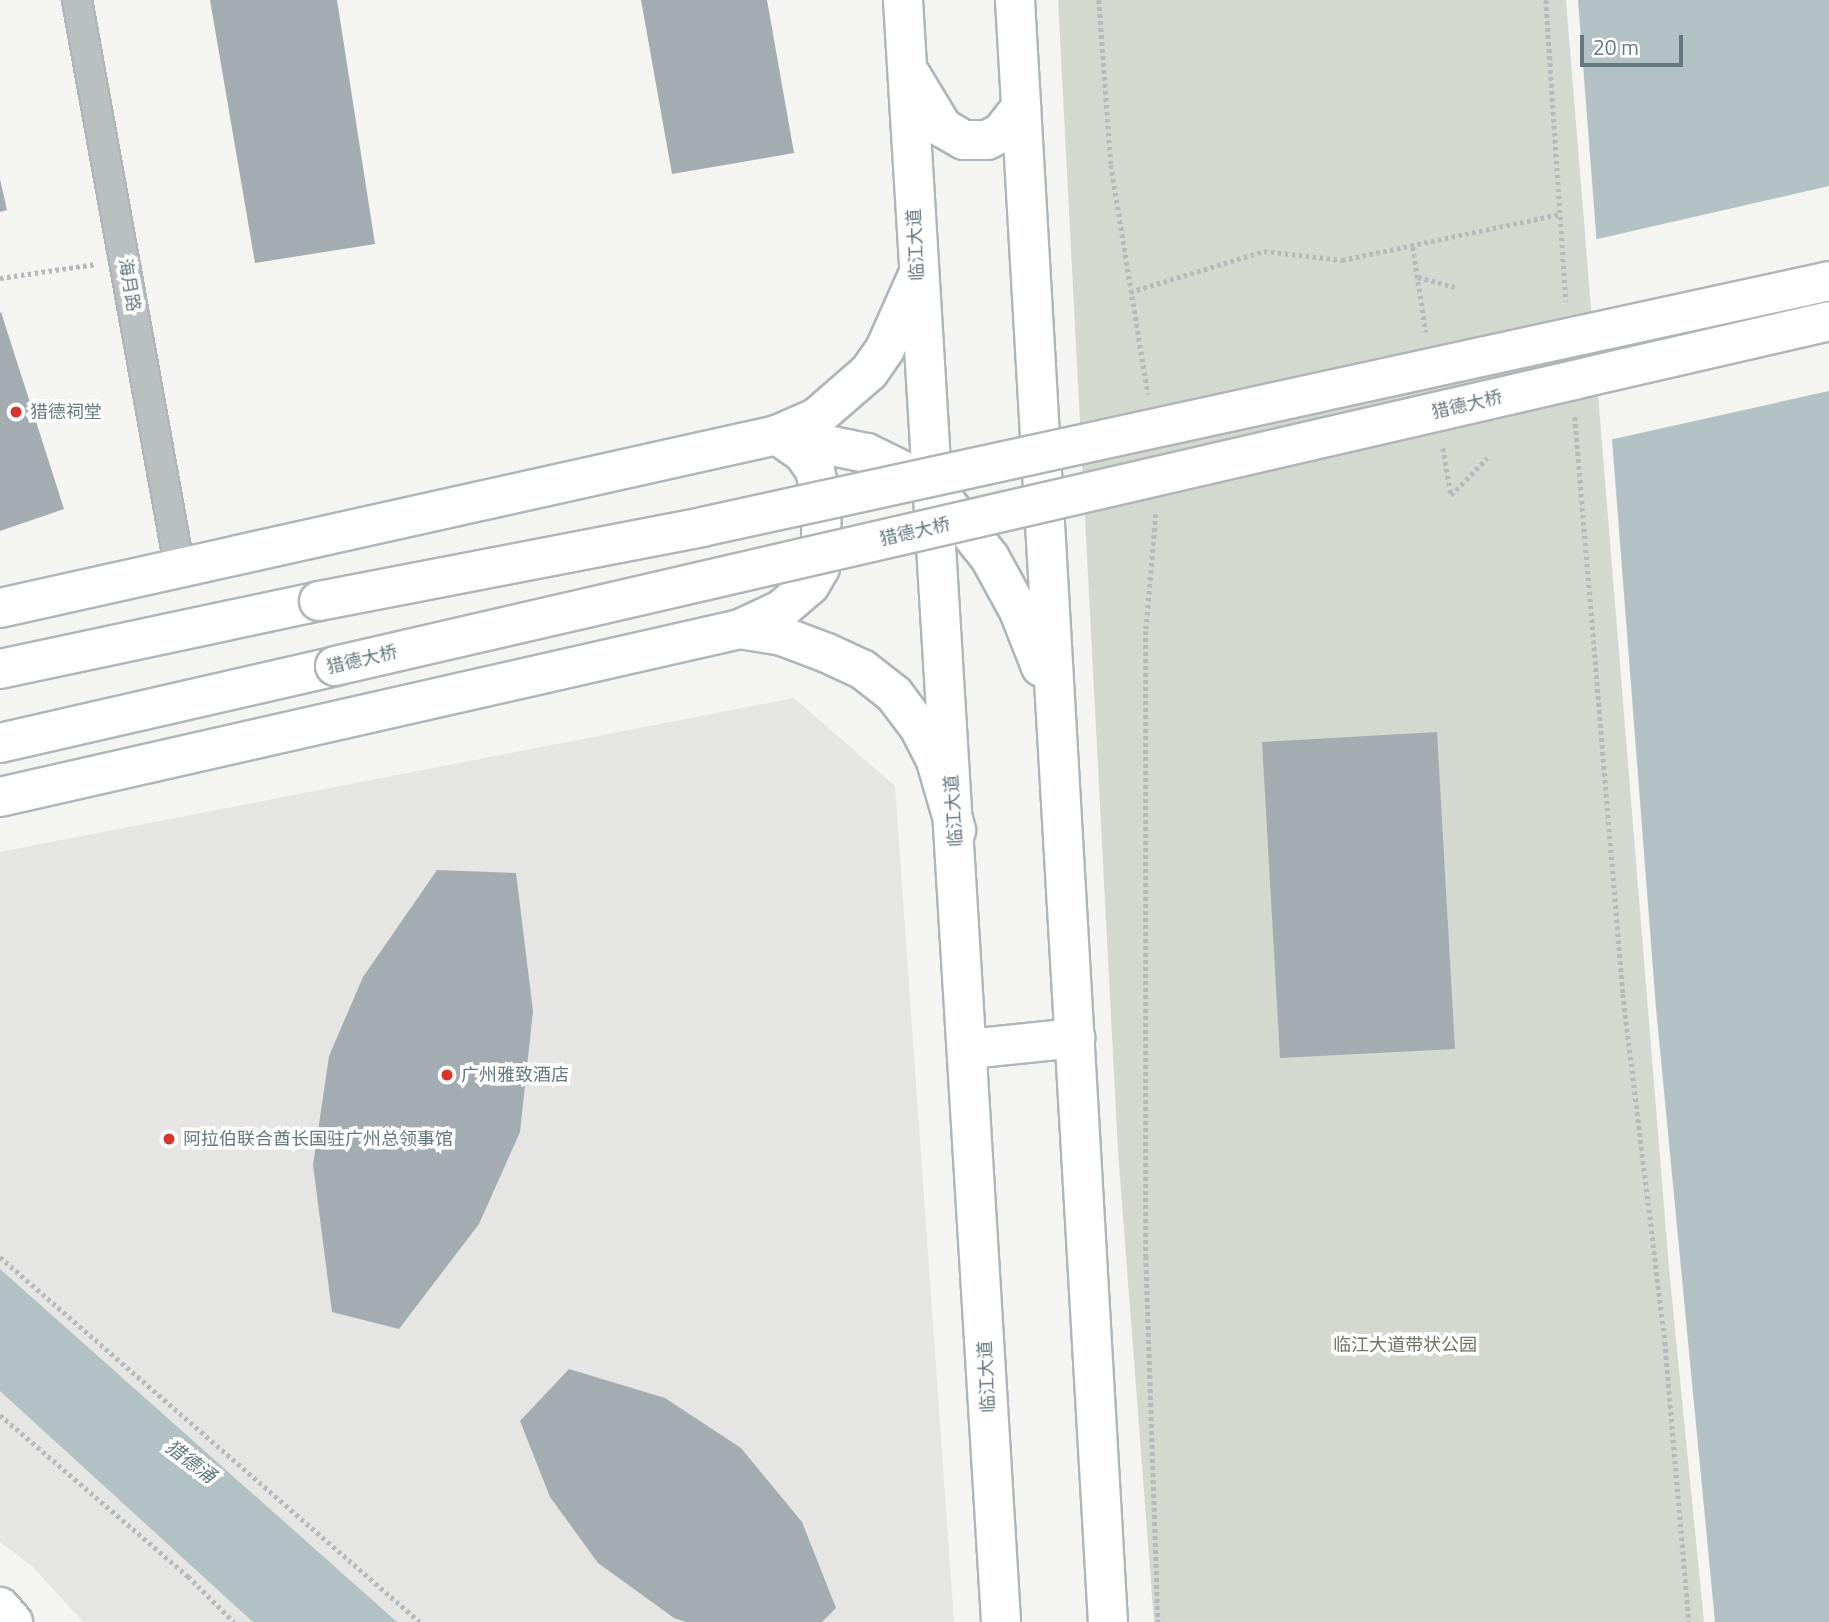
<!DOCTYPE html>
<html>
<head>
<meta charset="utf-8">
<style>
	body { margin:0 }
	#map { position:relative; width:1829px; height:1622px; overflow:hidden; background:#f4f4f0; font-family:"Titillium Web","Noto Sans SC",sans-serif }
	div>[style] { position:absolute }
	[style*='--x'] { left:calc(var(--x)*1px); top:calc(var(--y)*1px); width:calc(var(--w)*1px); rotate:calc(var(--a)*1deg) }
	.built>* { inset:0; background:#e5e5e4 }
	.green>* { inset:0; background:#d4d9d0 }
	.water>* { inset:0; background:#b2c2c4 }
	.pier>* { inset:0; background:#f4f4f0 }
	.building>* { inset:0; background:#a3adb1 }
	.path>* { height:4.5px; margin-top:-2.25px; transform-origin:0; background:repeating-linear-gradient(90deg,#b7babc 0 3.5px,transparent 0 7px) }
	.roads { filter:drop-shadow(2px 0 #afb6b9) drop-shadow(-2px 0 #afb6b9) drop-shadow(0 2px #afb6b9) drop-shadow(0 -2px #afb6b9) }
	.street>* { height:28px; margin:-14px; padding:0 14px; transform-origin:14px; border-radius:14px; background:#bac0c2 }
	.secondary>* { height:38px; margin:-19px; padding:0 19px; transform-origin:19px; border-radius:19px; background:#fff }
	.highway>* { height:38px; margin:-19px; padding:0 19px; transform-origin:19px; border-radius:19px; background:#fff }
	.bridges { filter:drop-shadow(2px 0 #b0b5b7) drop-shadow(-2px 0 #b0b5b7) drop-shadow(0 2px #b0b5b7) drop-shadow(0 -2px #b0b5b7) }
	.highway-bridge>* { height:38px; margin:-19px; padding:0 19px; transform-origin:19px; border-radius:19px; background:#fff }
	.dots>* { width:19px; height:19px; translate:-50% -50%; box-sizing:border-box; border:4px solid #fff; border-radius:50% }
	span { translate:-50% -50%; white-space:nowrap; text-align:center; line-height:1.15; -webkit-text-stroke:7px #fff; paint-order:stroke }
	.street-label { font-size:18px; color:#647880 }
	.poi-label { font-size:18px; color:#647880 }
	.left { translate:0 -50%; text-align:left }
	.park-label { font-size:18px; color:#6b7863 }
	.water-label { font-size:19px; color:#607b7e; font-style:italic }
	.scale { position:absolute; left:1580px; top:35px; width:103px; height:32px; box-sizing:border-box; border:4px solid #647880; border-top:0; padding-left:9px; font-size:21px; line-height:24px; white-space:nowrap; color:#647880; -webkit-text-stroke:5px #fff; paint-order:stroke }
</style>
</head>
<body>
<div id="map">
	<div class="built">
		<div style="clip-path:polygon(794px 698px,895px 786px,954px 1622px,83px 1622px,33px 1567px,0 1542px,0 852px)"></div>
	</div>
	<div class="green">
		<div style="clip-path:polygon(1058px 0,1566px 0,1669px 1268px,1704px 1622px,1154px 1622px,1118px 1151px)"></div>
	</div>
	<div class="water">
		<div style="clip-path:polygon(1578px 0,1829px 0,1829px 1622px,1715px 1622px,1656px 1008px)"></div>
		<div style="clip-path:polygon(0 1269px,397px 1622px,253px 1622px,0 1391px)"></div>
	</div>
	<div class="pier">
		<div style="clip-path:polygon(1829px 186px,1829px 391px,1609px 440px,1593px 240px)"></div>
	</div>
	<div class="building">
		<div style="clip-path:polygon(210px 0,337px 0,375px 244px,255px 263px)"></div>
		<div style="clip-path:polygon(641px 0,767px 0,794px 153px,672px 174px)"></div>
		<div style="clip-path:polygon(0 179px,7px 210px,0 212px)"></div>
		<div style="clip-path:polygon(1px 312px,64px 509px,0 531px,0 313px)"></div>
		<div style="clip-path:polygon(1437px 732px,1455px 1049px,1280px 1058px,1262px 742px)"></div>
		<div style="clip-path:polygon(437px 870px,516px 873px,533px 1011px,520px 1132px,479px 1224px,399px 1329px,332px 1312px,313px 1165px,329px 1056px,363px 977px)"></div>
		<div style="clip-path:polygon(569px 1369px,665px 1398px,741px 1448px,802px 1522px,836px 1608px,822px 1622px,686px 1622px,674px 1618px,598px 1563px,550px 1497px,520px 1421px)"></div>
	</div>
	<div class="path">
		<div style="--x:1099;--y:0;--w:165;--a:85.8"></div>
		<div style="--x:1111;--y:165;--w:232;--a:80.8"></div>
		<div style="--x:1546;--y:0;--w:302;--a:86.2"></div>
		<div style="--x:1413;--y:247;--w:86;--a:81.3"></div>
		<div style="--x:1418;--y:277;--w:38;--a:15"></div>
		<div style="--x:0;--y:278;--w:97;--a:-8.3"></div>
		<div style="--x:1130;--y:292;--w:140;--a:-17"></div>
		<div style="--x:1264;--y:251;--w:79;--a:6.6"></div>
		<div style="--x:1342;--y:260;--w:223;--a:-11.9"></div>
		<div style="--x:1575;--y:417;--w:579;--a:85.24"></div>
		<div style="--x:1623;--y:994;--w:351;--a:83.1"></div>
		<div style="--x:1665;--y:1342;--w:281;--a:85.1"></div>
		<div style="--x:1443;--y:448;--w:48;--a:80.3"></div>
		<div style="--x:1451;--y:495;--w:52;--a:-45.8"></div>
		<div style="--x:1156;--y:514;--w:117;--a:94.9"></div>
		<div style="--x:1146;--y:631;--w:625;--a:90"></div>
		<div style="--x:1146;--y:1256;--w:366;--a:88.1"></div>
		<div style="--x:0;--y:1257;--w:556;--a:40.99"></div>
		<div style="--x:0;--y:1415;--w:248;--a:40.6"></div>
		<div style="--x:188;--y:1576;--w:65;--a:45"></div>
	</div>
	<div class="roads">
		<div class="street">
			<div style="--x:77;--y:0;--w:579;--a:79.76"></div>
		</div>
		<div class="secondary">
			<div style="--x:903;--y:0;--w:1625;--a:86.54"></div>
			<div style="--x:1015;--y:0;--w:1625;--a:86.72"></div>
			<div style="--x:911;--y:75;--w:62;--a:58.9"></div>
			<div style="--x:943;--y:128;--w:24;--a:30"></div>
			<div style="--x:964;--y:140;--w:23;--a:0"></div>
			<div style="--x:987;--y:140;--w:16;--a:-27"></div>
			<div style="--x:1001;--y:133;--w:33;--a:-52"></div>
			<div style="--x:777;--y:435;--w:92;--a:11.3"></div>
			<div style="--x:867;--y:453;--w:72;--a:26.2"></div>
			<div style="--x:932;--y:485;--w:93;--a:51.5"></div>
			<div style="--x:990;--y:558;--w:60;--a:61.3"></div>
			<div style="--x:1019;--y:611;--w:60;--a:68.6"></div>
			<div style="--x:969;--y:1049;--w:107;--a:-5.9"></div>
			<div style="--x:0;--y:1607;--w:20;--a:49"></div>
		</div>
		<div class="highway">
			<div style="--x:0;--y:608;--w:796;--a:-12.55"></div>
			<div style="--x:777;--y:435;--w:43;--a:-23.6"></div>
			<div style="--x:816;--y:418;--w:70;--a:-41"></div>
			<div style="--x:869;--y:372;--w:28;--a:-55"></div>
			<div style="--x:885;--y:349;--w:79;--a:-66"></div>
			<div style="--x:740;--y:629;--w:45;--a:-24.9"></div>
			<div style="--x:781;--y:610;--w:38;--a:-41"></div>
			<div style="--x:810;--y:585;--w:20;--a:-60"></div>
			<div style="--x:820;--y:568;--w:65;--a:-88.2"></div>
			<div style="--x:822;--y:503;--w:34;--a:-102"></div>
			<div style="--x:815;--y:470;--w:21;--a:-125"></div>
			<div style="--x:803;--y:453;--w:32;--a:-145"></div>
			<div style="--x:0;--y:669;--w:326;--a:-12"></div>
			<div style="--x:0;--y:743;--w:344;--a:-12.9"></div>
			<div style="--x:0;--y:797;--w:759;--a:-12.79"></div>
			<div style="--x:740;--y:629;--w:43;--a:9.5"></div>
			<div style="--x:782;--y:636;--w:48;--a:20.7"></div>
			<div style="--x:827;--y:653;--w:38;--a:25"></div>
			<div style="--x:862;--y:669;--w:41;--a:38"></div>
			<div style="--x:894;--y:694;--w:41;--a:52.9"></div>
			<div style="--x:919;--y:727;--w:38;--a:63"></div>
			<div style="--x:936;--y:761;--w:72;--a:73.8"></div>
		</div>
	</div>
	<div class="bridges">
		<div class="highway-bridge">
			<div style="--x:319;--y:601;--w:390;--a:-10.9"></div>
			<div style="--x:702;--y:527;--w:1154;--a:-12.31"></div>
			<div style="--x:335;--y:666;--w:1533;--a:-13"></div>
		</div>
	</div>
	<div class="dots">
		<div style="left:16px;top:412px;background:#db3529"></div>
		<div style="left:447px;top:1075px;background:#db3529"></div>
		<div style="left:169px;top:1139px;background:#db3529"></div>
	</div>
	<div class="street-label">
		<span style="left:916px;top:245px;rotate:-93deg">临江大道</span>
		<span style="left:129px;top:285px;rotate:80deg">海月路</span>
		<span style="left:1467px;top:405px;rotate:-13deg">猎德大桥</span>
		<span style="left:915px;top:532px;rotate:-13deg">猎德大桥</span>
		<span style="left:362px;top:660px;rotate:-13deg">猎德大桥</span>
		<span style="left:954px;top:811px;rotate:-94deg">临江大道</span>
		<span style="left:987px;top:1377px;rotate:-93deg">临江大道</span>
	</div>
	<div class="poi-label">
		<span class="left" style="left:30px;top:412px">猎德祠堂</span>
		<span class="left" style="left:461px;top:1075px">广州雅致酒店</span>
		<span class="left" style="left:183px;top:1139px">阿拉伯联合酋长国驻广州总领事馆</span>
	</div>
	<div class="park-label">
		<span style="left:1405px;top:1345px">临江大道带状公园</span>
	</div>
	<div class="water-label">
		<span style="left:191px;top:1461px;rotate:37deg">猎德涌</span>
	</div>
	<div class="scale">20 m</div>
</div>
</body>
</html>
